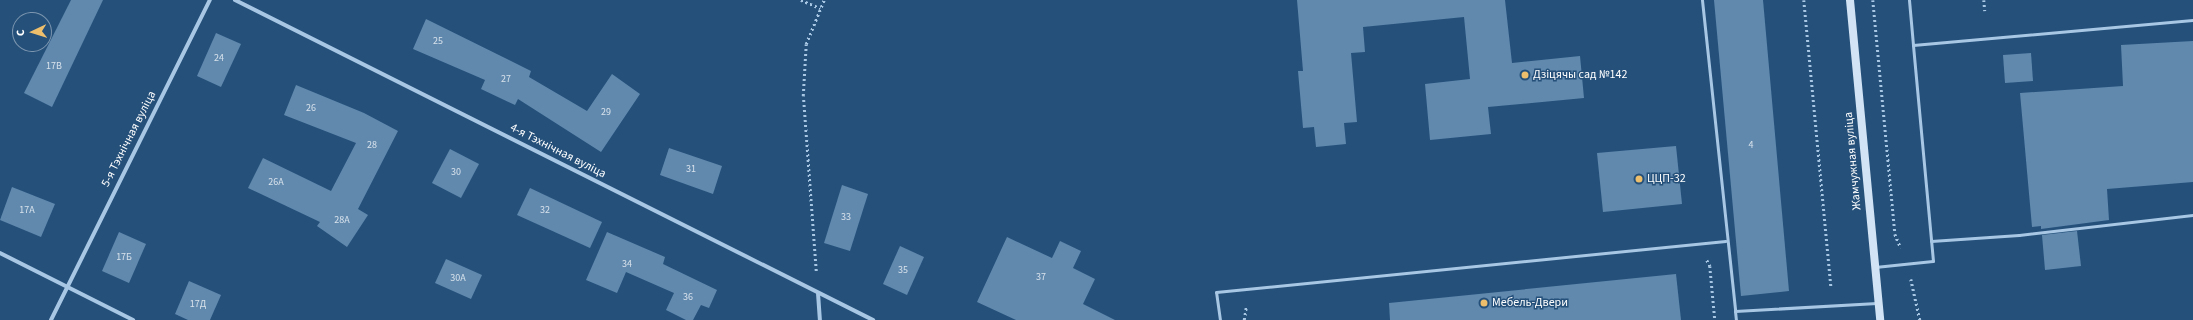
<!DOCTYPE html>
<html>
<head>
<meta charset="utf-8">
<style>
	body { margin:0 }
	#map { position:relative; width:2193px; height:320px; overflow:hidden; background:#25507a; font-family:"Source Sans 3",sans-serif }
	div>[style] { position:absolute }
	[style*='--x'] { left:calc(var(--x)*1px); top:calc(var(--y)*1px); width:calc(var(--w)*1px); rotate:calc(var(--a)*1deg) }
	.building>* { inset:0; background:#6189ae }
	.path>* { height:2.5px; margin-top:-1.25px; transform-origin:0; background:repeating-linear-gradient(90deg,#a8c7e4 0 2px,transparent 0 5px) }
	.lane>* { height:3px; margin:-1.5px; padding:0 1.5px; transform-origin:1.5px; border-radius:1.5px; background:#a8c7e4 }
	.street>* { height:4px; margin:-2px; padding:0 2px; transform-origin:2px; border-radius:2px; background:#a8c7e4 }
	.secondary>* { height:8px; margin:-4px; padding:0 4px; transform-origin:4px; border-radius:4px; background:#d1e3f4 }
	.dots>* { width:11px; height:11px; translate:-50% -50%; box-sizing:border-box; border:2px solid #25507a; border-radius:50% }
	span { translate:-50% -50%; white-space:nowrap; text-align:center; line-height:1.15; -webkit-text-stroke:3px #25507a; paint-order:stroke }
	.number-label { font-size:10px; color:#d8e2eb }
	.number-label span { -webkit-text-stroke-width:0 }
	.poi-label { font-size:12px; color:#fff }
	.left { translate:0 -50%; text-align:left }
	.street-label { font-size:12px; color:#fff }
	.north { position:absolute; left:12px; top:12px; width:40px; height:40px; box-sizing:border-box; background:#25507a; border:1px solid #7c96af; border-radius:50%; rotate:266deg; font-size:11px; font-weight:700; line-height:16px; text-align:center; color:#fff }
	.north::after { content:''; display:block; margin:auto; width:14px; height:18px; background:#edbf6d; clip-path:polygon(50% 0,100% 100%,50% 72%,0 100%) }
</style>
</head>
<body>
<div id="map">
	<div class="building">
		<div style="clip-path:polygon(71px 0,103px 0,52px 107px,24px 93px)"></div>
		<div style="clip-path:polygon(1297px 0,1505px 0,1512px 63px,1580px 56px,1584px 98px,1488px 107px,1491px 134px,1430px 140px,1425px 84px,1470px 79px,1464px 17px,1363px 27px,1365px 52px,1351px 53px,1357px 122px,1344px 123px,1346px 144px,1316px 147px,1314px 127px,1303px 128px,1298px 71px,1303px 71px)"></div>
		<div style="clip-path:polygon(1714px 0,1763px 0,1789px 291px,1741px 296px)"></div>
		<div style="clip-path:polygon(426px 19px,531px 71px,529px 77px,587px 111px,612px 74px,640px 94px,601px 152px,518px 99px,515px 105px,481px 89px,485px 80px,413px 49px)"></div>
		<div style="clip-path:polygon(216px 33px,241px 44px,221px 87px,197px 76px)"></div>
		<div style="clip-path:polygon(2193px 41px,2193px 182px,2107px 189px,2109px 220px,2041px 229px,2041px 226px,2032px 227px,2020px 93px,2123px 86px,2121px 45px)"></div>
		<div style="clip-path:polygon(2031px 53px,2033px 81px,2005px 83px,2003px 55px)"></div>
		<div style="clip-path:polygon(296px 85px,364px 113px,398px 131px,358px 209px,368px 215px,347px 247px,317px 226px,320px 222px,248px 188px,263px 158px,331px 191px,356px 143px,284px 115px)"></div>
		<div style="clip-path:polygon(1676px 146px,1682px 204px,1603px 212px,1597px 153px)"></div>
		<div style="clip-path:polygon(669px 148px,722px 166px,713px 194px,660px 175px)"></div>
		<div style="clip-path:polygon(450px 149px,479px 164px,461px 198px,432px 183px)"></div>
		<div style="clip-path:polygon(842px 185px,868px 194px,850px 251px,824px 243px)"></div>
		<div style="clip-path:polygon(12px 187px,55px 204px,41px 237px,0 220px)"></div>
		<div style="clip-path:polygon(530px 188px,602px 222px,590px 248px,517px 215px)"></div>
		<div style="clip-path:polygon(2077px 231px,2081px 266px,2045px 270px,2042px 235px)"></div>
		<div style="clip-path:polygon(119px 232px,146px 244px,129px 283px,102px 271px)"></div>
		<div style="clip-path:polygon(607px 232px,665px 257px,663px 264px,717px 290px,709px 308px,701px 305px,693px 320px,686px 320px,666px 310px,674px 293px,626px 272px,617px 293px,586px 280px)"></div>
		<div style="clip-path:polygon(1007px 237px,1052px 258px,1060px 241px,1081px 251px,1073px 268px,1095px 279px,1083px 304px,1115px 320px,1016px 320px,977px 302px)"></div>
		<div style="clip-path:polygon(900px 246px,924px 257px,907px 295px,883px 284px)"></div>
		<div style="clip-path:polygon(446px 259px,482px 275px,471px 299px,435px 283px)"></div>
		<div style="clip-path:polygon(1676px 274px,1681px 320px,1390px 320px,1389px 303px)"></div>
		<div style="clip-path:polygon(189px 281px,221px 295px,210px 320px,188px 320px,175px 314px)"></div>
	</div>
	<div class="path">
		<div style="--x:801;--y:0;--w:21;--a:23"></div>
		<div style="--x:1804;--y:0;--w:289;--a:84.6"></div>
		<div style="--x:1873;--y:0;--w:235;--a:84.6"></div>
		<div style="--x:1895;--y:234;--w:15;--a:67"></div>
		<div style="--x:1984;--y:0;--w:11;--a:85"></div>
		<div style="--x:1707;--y:260;--w:7;--a:63"></div>
		<div style="--x:1710;--y:266;--w:54;--a:84.7"></div>
		<div style="--x:816;--y:271;--w:175;--a:-94.2"></div>
		<div style="--x:803;--y:96;--w:52;--a:-86.7"></div>
		<div style="--x:806;--y:44;--w:48;--a:-67.8"></div>
		<div style="--x:1911;--y:279;--w:42;--a:77.6"></div>
		<div style="--x:1244;--y:320;--w:13;--a:-81"></div>
	</div>
	<div class="lane">
		<div style="--x:1702;--y:0;--w:313;--a:83.9"></div>
		<div style="--x:1735;--y:311;--w:142;--a:-3.2"></div>
		<div style="--x:1909;--y:0;--w:45;--a:84.9"></div>
		<div style="--x:1931;--y:241;--w:88;--a:-3.9"></div>
		<div style="--x:2019;--y:235;--w:175;--a:-6.6"></div>
		<div style="--x:1875;--y:267;--w:58;--a:-5.9"></div>
		<div style="--x:1933;--y:261;--w:217;--a:-95.3"></div>
		<div style="--x:1913;--y:45;--w:281;--a:-5.1"></div>
		<div style="--x:1735;--y:311;--w:9;--a:84"></div>
		<div style="--x:1220;--y:320;--w:28;--a:-98"></div>
		<div style="--x:1216;--y:292;--w:512;--a:-5.72"></div>
	</div>
	<div class="street">
		<div style="--x:235;--y:0;--w:714;--a:26.64"></div>
		<div style="--x:0;--y:253;--w:149;--a:26.7"></div>
		<div style="--x:818;--y:293;--w:27;--a:86"></div>
		<div style="--x:51;--y:320;--w:357;--a:-63.6"></div>
	</div>
	<div class="secondary">
		<div style="--x:1850;--y:0;--w:321;--a:84.6"></div>
	</div>
	<div class="dots">
		<div style="left:1525px;top:75px;background:#edbf6d"></div>
		<div style="left:1639px;top:179px;background:#edbf6d"></div>
		<div style="left:1484px;top:303px;background:#edbf6d"></div>
	</div>
	<div class="number-label">
		<span style="left:438px;top:42px">25</span>
		<span style="left:219px;top:59px">24</span>
		<span style="left:54px;top:67px">17В</span>
		<span style="left:506px;top:80px">27</span>
		<span style="left:311px;top:109px">26</span>
		<span style="left:606px;top:113px">29</span>
		<span style="left:372px;top:146px">28</span>
		<span style="left:1751px;top:146px">4</span>
		<span style="left:691px;top:170px">31</span>
		<span style="left:456px;top:173px">30</span>
		<span style="left:276px;top:183px">26А</span>
		<span style="left:27px;top:211px">17А</span>
		<span style="left:545px;top:211px">32</span>
		<span style="left:846px;top:218px">33</span>
		<span style="left:342px;top:221px">28А</span>
		<span style="left:124px;top:258px">17Б</span>
		<span style="left:627px;top:265px">34</span>
		<span style="left:903px;top:271px">35</span>
		<span style="left:1041px;top:278px">37</span>
		<span style="left:458px;top:279px">30А</span>
		<span style="left:688px;top:298px">36</span>
		<span style="left:198px;top:305px">17Д</span>
	</div>
	<div class="poi-label">
		<span class="left" style="left:1533px;top:75px">Дзіцячы сад №142</span>
		<span class="left" style="left:1647px;top:179px">ЦЦП-32</span>
		<span class="left" style="left:1492px;top:303px">Мебель-Двери</span>
	</div>
	<div class="street-label">
		<span style="left:129px;top:139px;rotate:-63deg">5-я Тэхнічная вуліца</span>
		<span style="left:558px;top:151px;rotate:27deg">4-я Тэхнічная вуліца</span>
		<span style="left:1853px;top:161px;rotate:-95deg">Жамчужная вуліца</span>
	</div>
	<div class="north">С</div>
</div>
</body>
</html>
